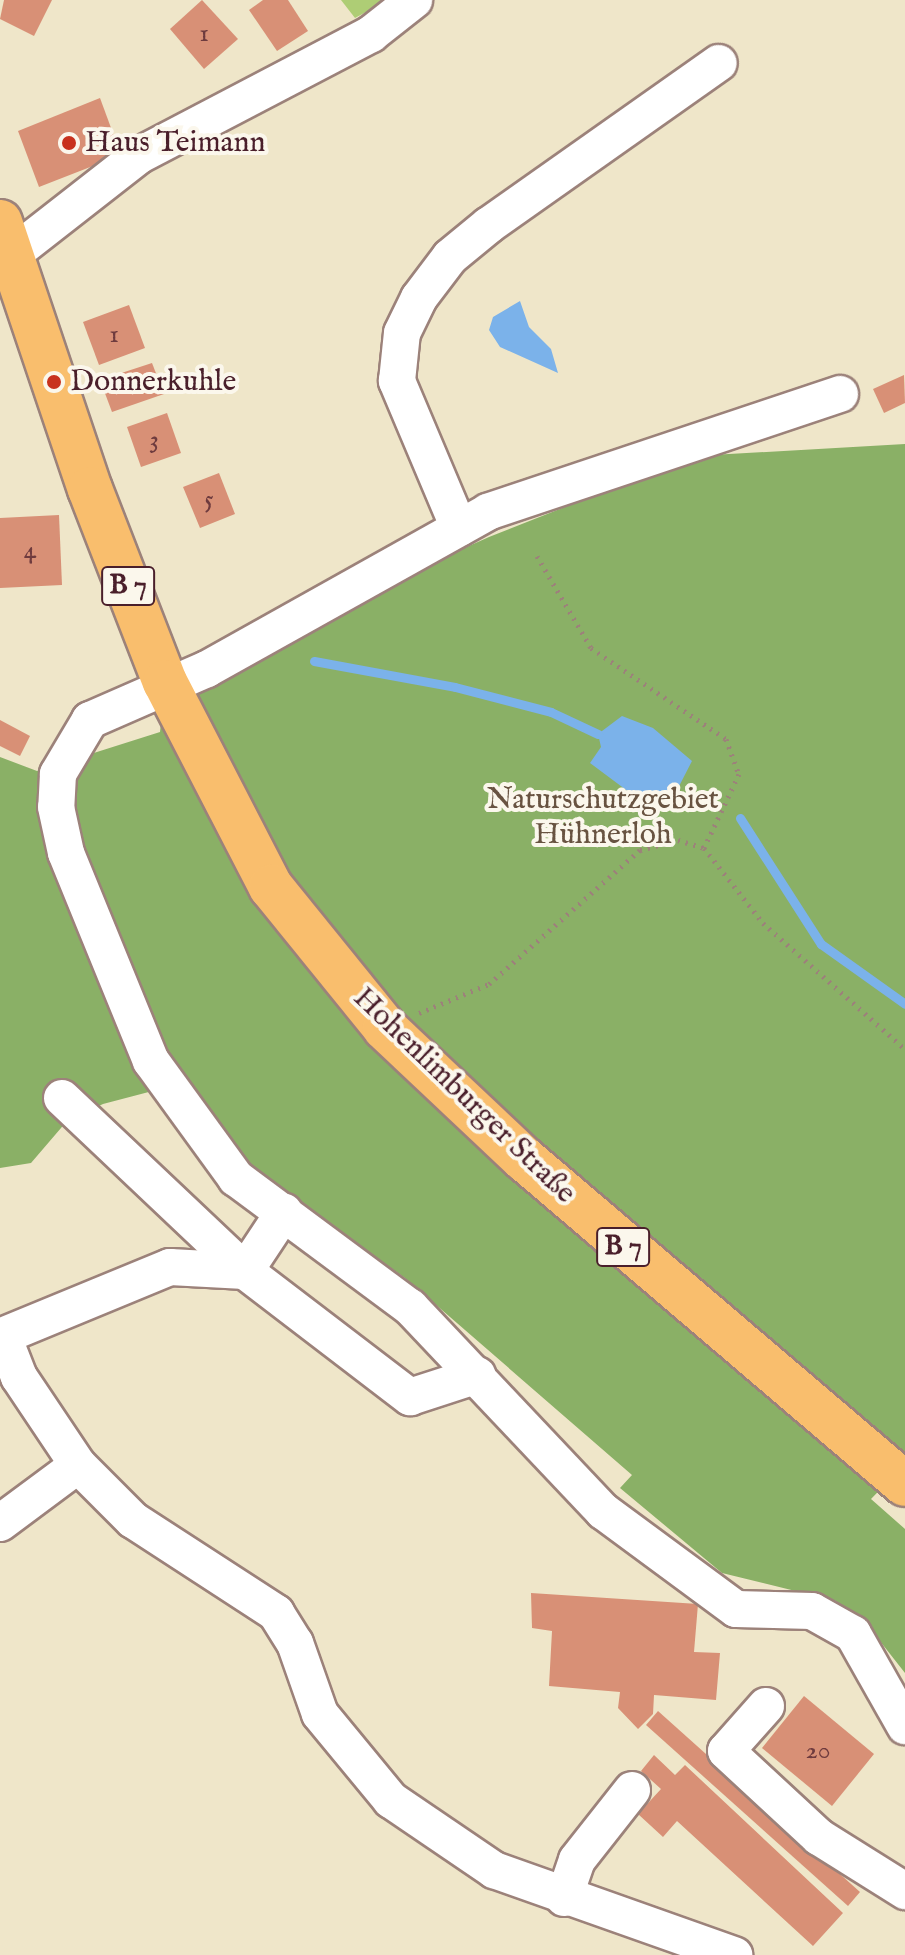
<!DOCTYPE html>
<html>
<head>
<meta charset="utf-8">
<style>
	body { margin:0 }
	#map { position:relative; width:905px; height:1955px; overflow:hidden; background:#efe6c9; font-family:"IM FELL English",serif }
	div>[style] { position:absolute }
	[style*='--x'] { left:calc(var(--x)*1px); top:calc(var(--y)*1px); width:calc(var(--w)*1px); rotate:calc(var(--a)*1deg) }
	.green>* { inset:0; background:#aecd75 }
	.forest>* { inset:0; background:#8ab066 }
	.water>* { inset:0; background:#7bb2ea }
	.stream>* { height:9px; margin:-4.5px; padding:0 4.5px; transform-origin:4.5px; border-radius:4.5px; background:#7bb2ea }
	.building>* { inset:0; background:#d89076 }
	.path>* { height:5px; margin-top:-2.5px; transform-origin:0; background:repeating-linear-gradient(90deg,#9c827a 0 2px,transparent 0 8px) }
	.roads { filter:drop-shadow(2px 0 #9c827a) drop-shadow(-2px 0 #9c827a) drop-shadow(0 2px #9c827a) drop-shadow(0 -2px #9c827a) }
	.minor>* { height:36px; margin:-18px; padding:0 18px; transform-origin:18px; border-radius:18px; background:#fff }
	.major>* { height:44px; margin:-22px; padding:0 22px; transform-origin:22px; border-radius:22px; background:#f9be6d }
	.dots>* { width:22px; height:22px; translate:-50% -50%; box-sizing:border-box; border:4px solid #fbf7ec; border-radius:50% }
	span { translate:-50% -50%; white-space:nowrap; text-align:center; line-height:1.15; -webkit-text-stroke:8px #fbf7ec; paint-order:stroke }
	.number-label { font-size:26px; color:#6e3b3e }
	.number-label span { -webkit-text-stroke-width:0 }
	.shield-label span { padding:2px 6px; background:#fbf7ec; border:2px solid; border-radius:6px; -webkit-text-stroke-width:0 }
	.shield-label { font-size:28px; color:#4a1f2b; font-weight:700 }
	.poi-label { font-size:30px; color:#4a1f2b }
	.left { translate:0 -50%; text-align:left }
	.park-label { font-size:30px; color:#685341 }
	.street-label { font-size:30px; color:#4a1f2b }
</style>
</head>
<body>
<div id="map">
	<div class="green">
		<div style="clip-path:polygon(341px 0,388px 0,355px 18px)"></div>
	</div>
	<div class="forest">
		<div style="clip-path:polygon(905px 444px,905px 1464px,871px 1499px,905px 1529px,905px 1673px,872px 1631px,836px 1601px,722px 1573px,620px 1488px,632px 1475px,405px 1278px,259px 1174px,183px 1083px,103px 1104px,67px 1121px,31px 1163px,0 1168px,0 757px,37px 771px,160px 732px,165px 682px,489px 537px,694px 456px)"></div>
	</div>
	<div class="water">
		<div style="clip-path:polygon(520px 301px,529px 327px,551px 349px,558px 373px,500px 347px,489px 330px,493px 317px)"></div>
		<div style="clip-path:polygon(622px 716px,653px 728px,692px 761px,674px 796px,653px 810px,590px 763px,601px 747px,598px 734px)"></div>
	</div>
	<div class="stream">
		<div style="--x:314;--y:661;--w:143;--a:10.4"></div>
		<div style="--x:455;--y:687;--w:99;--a:14.6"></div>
		<div style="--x:551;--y:712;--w:52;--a:25.1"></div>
		<div style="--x:740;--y:818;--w:150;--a:57.3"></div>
		<div style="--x:821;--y:944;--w:103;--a:35.5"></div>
	</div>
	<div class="building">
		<div style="clip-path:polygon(4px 0,52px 0,34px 36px,0 19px)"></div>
		<div style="clip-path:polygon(202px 0,238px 39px,204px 69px,170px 29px)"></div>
		<div style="clip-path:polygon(263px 0,288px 0,308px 31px,277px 51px,249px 10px)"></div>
		<div style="clip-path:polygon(100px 98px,121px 155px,39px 187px,18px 131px)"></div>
		<div style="clip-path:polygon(129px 305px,145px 348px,99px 365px,83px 322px)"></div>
		<div style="clip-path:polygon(152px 363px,164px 394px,112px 412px,100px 380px)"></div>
		<div style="clip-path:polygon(904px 375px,905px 403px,884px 413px,873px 389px)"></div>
		<div style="clip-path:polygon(167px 413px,181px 453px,141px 467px,127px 427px)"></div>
		<div style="clip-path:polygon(219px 473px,235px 514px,200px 528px,183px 487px)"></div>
		<div style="clip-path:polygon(59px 515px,62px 585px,0 588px,0 518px)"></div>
		<div style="clip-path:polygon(0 720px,30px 736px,20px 756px,0 746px)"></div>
		<div style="clip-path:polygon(531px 1593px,698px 1604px,694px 1652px,720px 1653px,716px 1700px,654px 1695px,653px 1714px,638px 1729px,618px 1708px,620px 1692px,549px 1686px,552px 1631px,532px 1628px)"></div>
		<div style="clip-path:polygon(804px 1696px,874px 1754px,832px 1806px,762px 1748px)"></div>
		<div style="clip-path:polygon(658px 1711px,860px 1892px,848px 1906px,646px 1725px)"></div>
		<div style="clip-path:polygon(654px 1755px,675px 1775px,685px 1765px,843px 1913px,813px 1946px,677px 1821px,663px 1837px,638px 1814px,661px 1789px,641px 1771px)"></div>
	</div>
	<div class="path">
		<div style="--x:537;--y:556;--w:107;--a:59.6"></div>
		<div style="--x:591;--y:648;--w:163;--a:34"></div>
		<div style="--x:726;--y:739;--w:37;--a:70"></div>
		<div style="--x:739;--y:774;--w:82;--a:115.3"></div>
		<div style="--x:419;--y:1013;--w:76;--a:-22.5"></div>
		<div style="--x:489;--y:984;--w:202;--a:-41.6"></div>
		<div style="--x:640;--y:850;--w:39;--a:-15"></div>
		<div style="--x:678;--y:840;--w:27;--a:17"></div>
		<div style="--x:704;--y:848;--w:95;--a:51.8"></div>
		<div style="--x:763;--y:923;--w:190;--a:41.6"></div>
	</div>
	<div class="roads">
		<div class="minor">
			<div style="--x:0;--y:264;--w:175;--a:-38"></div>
			<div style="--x:138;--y:156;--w:263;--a:-27.6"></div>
			<div style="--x:371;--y:34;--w:55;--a:-38.3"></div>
			<div style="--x:840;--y:394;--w:371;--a:161.5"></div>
			<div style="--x:488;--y:512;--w:322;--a:150.8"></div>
			<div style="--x:207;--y:669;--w:128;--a:156.4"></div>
			<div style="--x:90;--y:720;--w:63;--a:120.7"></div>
			<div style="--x:58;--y:774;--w:33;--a:93"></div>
			<div style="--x:56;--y:807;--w:47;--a:77.7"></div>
			<div style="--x:66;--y:853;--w:225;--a:67.8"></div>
			<div style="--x:151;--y:1061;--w:145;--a:54"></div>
			<div style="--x:236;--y:1178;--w:217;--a:36.6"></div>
			<div style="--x:410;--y:1307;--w:281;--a:46.6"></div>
			<div style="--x:603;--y:1511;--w:165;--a:36.4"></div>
			<div style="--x:736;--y:1609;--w:76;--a:1.5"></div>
			<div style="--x:812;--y:1611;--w:47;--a:29.3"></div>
			<div style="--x:853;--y:1634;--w:106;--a:60.5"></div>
			<div style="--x:459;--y:528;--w:160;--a:-112.9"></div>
			<div style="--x:397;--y:381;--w:48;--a:-84.1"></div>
			<div style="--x:402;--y:333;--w:39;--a:-64"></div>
			<div style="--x:419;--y:298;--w:51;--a:-52.9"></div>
			<div style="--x:450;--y:257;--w:50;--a:-39.4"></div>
			<div style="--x:489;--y:225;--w:281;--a:-35.2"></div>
			<div style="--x:62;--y:1098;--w:252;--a:43.4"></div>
			<div style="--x:245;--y:1271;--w:71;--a:-56.5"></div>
			<div style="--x:3;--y:1336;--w:44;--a:68.7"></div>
			<div style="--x:19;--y:1377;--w:106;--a:56.2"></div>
			<div style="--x:78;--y:1465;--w:78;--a:45"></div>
			<div style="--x:133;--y:1520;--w:171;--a:33"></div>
			<div style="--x:276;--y:1613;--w:36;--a:58"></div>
			<div style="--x:295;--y:1643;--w:75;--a:70.6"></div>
			<div style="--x:320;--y:1714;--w:112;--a:50.5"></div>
			<div style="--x:391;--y:1800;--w:125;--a:34.2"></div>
			<div style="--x:494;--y:1870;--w:255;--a:19.5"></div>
			<div style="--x:0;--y:1337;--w:184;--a:-22.4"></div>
			<div style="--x:170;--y:1267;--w:75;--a:3.1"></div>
			<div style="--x:245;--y:1271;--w:208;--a:37.4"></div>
			<div style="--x:410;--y:1397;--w:71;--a:-17.9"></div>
			<div style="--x:0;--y:1523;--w:97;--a:-36.6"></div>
			<div style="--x:766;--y:1706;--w:60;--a:131.6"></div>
			<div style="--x:726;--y:1751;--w:127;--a:42.8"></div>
			<div style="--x:819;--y:1837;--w:102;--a:32.1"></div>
			<div style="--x:564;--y:1898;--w:40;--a:-71.1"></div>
			<div style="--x:577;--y:1860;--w:89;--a:-51.8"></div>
		</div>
		<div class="major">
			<div style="--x:0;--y:222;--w:282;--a:71.4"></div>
			<div style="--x:90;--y:489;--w:207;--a:68.8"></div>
			<div style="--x:165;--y:682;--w:231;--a:62.7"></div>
			<div style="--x:271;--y:887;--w:181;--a:51"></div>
			<div style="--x:385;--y:1028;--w:190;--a:43.3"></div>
			<div style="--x:523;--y:1158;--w:502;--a:40.48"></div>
		</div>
	</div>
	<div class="dots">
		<div style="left:69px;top:143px;background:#c8321e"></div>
		<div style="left:54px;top:382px;background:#c8321e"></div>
	</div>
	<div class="number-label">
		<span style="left:204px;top:34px">1</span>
		<span style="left:114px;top:335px">1</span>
		<span style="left:154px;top:440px">3</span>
		<span style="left:209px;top:500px">5</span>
		<span style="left:30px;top:551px">4</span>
		<span style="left:818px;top:1751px">20</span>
	</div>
	<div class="shield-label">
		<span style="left:128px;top:586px">B 7</span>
		<span style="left:623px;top:1247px">B 7</span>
	</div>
	<div class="poi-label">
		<span class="left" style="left:85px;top:143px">Haus Teimann</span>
		<span class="left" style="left:70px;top:382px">Donnerkuhle</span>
	</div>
	<div class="park-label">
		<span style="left:603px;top:817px">Naturschutzgebiet<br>Hühnerloh</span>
	</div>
	<div class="street-label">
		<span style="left:464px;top:1096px;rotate:44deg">Hohenlimburger Straße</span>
	</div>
</div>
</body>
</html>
